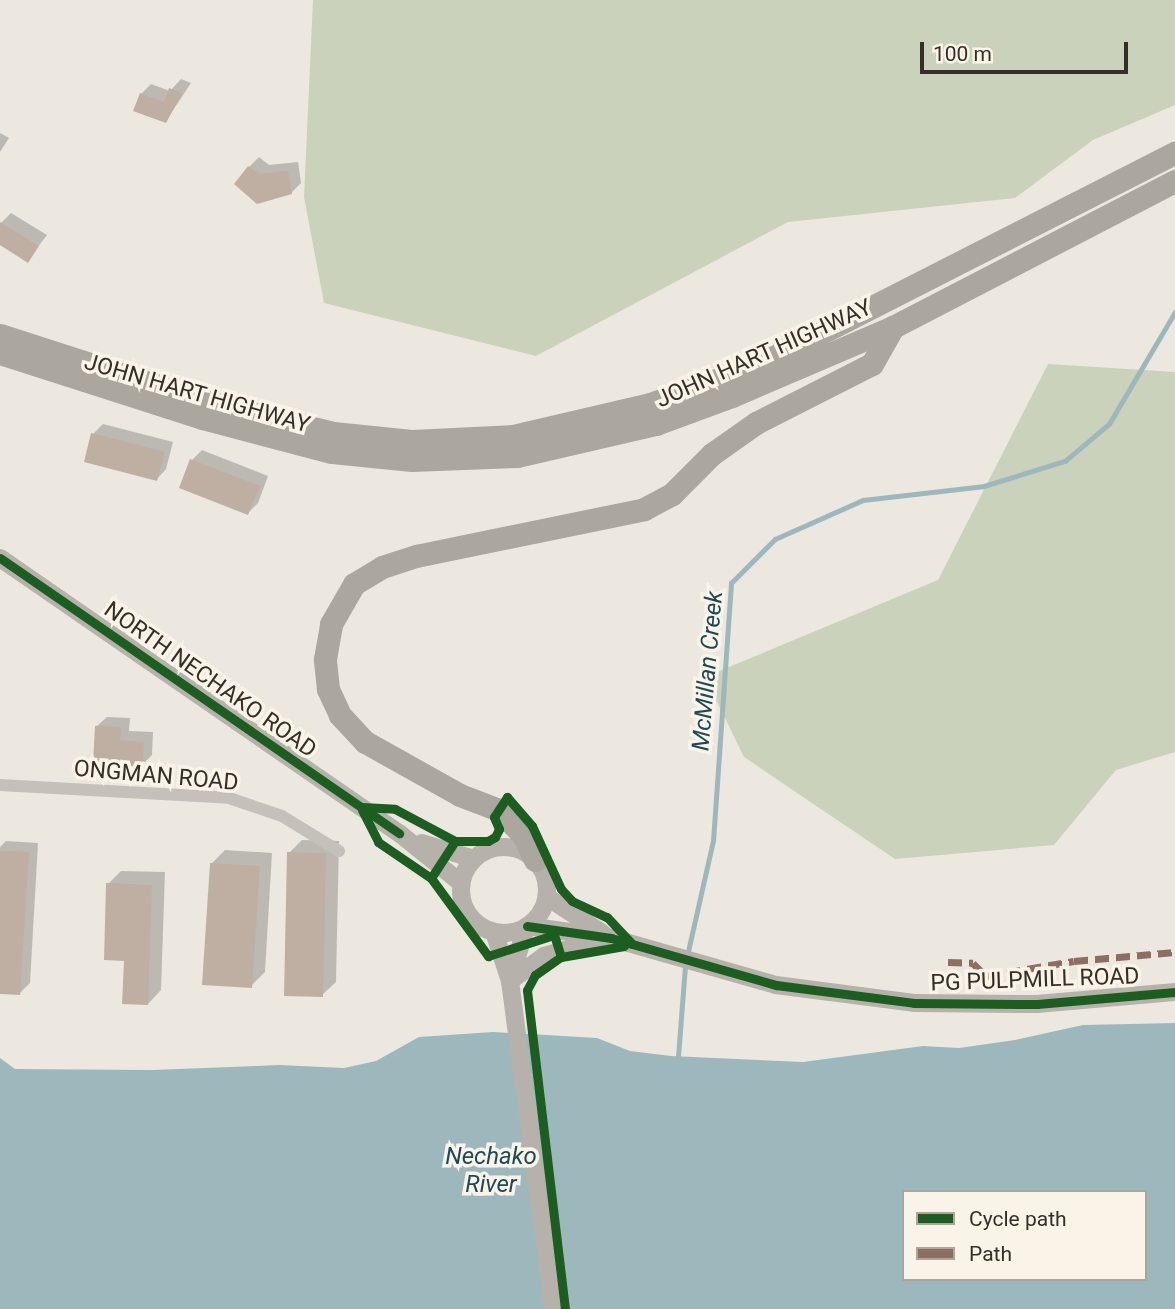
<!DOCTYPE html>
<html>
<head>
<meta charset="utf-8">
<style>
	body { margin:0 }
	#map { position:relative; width:1175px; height:1309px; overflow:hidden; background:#ece8e0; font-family:Roboto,sans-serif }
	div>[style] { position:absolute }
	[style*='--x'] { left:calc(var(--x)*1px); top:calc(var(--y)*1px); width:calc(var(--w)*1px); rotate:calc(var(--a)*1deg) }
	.green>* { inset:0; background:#cad2bb }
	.water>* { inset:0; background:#9db8bc }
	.shadow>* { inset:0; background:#0003 }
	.stream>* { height:4.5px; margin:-2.25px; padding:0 2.25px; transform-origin:2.25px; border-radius:2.25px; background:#9db8bc }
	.building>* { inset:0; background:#bfafa2 }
	.street>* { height:12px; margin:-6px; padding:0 6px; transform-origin:6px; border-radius:6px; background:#c5c0b9 }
	.secondary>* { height:18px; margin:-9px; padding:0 9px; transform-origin:9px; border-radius:9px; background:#b6b1aa }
	.secondary>.ring { margin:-9px; padding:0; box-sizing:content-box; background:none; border:18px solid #b6b1aa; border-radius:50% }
	.highway>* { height:23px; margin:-11.5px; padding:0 11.5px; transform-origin:11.5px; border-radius:11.5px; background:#aba79f }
	.quiet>* { height:7px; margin-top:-3.5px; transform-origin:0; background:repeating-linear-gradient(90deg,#8d6e63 0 14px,transparent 0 21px) }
	.cycleway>* { height:9px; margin:-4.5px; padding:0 4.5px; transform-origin:4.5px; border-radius:4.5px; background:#1b5e20 }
	span { translate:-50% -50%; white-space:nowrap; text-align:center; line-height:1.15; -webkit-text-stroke:7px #f9f4e7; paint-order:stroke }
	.street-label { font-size:23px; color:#362e28 }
	.water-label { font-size:24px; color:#1e4a56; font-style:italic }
	.legend { position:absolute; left:902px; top:1190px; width:245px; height:91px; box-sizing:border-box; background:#f9f4e7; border:2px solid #aba59b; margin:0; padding:9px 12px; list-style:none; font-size:21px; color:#362e28 }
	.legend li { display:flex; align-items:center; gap:14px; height:35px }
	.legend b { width:35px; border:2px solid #aba59b }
	.scale { position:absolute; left:920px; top:42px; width:208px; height:32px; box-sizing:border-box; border:4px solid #362e28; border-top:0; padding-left:9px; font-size:21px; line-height:24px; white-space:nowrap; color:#362e28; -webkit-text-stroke:5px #f9f4e7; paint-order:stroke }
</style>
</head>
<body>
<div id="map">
	<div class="green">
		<div style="clip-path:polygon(313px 0,1175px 0,1175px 105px,1093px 140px,1015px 198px,788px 222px,536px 356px,324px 303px,304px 197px)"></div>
		<div style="clip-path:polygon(1048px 364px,1175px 372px,1175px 752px,1116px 770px,1054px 845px,895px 859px,744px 757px,705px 677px,938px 580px)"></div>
	</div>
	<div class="water">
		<div style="clip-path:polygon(evenodd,1175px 1023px,1175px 1309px,0 1309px,0 1058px,15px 1069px,153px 1070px,279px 1065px,344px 1068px,376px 1061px,419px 1037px,493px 1032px,597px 1038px,630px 1051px,671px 1056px,803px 1062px,923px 1046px,959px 1048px,1015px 1040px,1083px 1025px,1175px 1023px,904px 1192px,1145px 1192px,1145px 1279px,904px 1279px,904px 1192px)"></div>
	</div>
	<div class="shadow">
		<div style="clip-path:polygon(181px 79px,191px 83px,166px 121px,141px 94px,151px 84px,170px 91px)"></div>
		<div style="clip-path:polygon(0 133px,9px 138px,0 152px)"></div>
		<div style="clip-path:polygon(259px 157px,269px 165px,298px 162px,301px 183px,291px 193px,258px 202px,249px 167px)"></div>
		<div style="clip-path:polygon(11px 213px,47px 235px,28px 260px,0 245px,0 224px)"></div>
		<div style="clip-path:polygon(103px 424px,173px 442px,166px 469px,157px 479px,93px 434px)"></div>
		<div style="clip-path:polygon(202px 450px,268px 476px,258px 503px,248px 513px,192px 460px)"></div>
		<div style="clip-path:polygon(107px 717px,130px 718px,129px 731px,153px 732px,152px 755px,142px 765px,97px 726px)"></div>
		<div style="clip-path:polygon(302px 840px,339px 841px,336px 982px,322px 995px,289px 853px)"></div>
		<div style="clip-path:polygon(6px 841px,38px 843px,30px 983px,20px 993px,0 992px,0 847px)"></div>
		<div style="clip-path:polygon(225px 850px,272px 853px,265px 972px,251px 986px,211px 864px)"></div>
		<div style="clip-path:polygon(121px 871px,165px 872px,161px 990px,148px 1004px,125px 959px,108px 884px)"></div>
	</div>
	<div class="stream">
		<div style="--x:687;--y:956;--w:118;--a:-77.3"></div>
		<div style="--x:713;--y:841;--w:259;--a:-86"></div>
		<div style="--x:731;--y:583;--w:62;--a:-45"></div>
		<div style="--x:775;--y:539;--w:96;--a:-23.9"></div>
		<div style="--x:863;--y:500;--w:122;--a:-6.6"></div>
		<div style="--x:984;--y:486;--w:85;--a:-17.2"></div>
		<div style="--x:1065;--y:461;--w:57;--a:-40.1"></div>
		<div style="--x:1109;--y:424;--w:130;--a:-59.5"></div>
		<div style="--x:678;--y:1057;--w:92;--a:-85.6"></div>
	</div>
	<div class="building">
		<div style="clip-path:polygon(169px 88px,182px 93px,166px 123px,133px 111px,140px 93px,164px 102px)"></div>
		<div style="clip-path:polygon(248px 166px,259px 174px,288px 171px,292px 194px,257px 204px,234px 184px)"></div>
		<div style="clip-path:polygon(0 222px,39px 246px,28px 263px,0 245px)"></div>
		<div style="clip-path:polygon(91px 433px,165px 452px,157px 481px,84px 462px)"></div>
		<div style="clip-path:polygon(190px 459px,260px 486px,248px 515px,179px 488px)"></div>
		<div style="clip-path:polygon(95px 726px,121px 727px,120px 740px,144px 742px,143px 767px,93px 764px)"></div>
		<div style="clip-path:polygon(0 851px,29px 852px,20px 995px,0 994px)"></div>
		<div style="clip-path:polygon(287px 852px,326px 853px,323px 997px,284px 996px)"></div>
		<div style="clip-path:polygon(210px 863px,260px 866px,252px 988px,202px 985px)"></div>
		<div style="clip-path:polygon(106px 883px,152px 885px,148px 1005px,122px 1004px,124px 961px,104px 960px)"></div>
	</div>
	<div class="street">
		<div style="--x:0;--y:785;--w:229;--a:3.2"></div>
		<div style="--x:229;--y:798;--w:56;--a:18.8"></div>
		<div style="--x:282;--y:816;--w:67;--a:31.6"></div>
	</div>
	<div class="secondary">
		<div style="--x:0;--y:558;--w:485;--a:34.6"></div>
		<div style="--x:399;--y:833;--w:80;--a:38.9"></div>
		<div style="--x:422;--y:843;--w:54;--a:17.1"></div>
		<div class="ring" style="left:461px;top:847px;width:68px;height:68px"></div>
		<div style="--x:547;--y:897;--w:66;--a:33.2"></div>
		<div style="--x:527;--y:926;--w:85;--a:8.1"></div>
		<div style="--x:611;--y:938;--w:172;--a:15.9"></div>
		<div style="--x:776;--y:985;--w:139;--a:7.4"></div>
		<div style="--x:914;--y:1003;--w:123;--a:0.5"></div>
		<div style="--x:1037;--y:1004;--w:139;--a:-5"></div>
		<div style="--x:494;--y:932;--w:52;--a:71.9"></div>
		<div style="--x:510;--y:981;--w:331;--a:82.5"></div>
		<div style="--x:510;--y:981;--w:42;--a:-36.3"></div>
		<div style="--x:544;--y:956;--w:59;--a:-15.7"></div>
		<div style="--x:510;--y:981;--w:56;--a:-73.5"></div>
	</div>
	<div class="highway">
		<div style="--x:0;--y:335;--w:219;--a:17.9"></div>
		<div style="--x:208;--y:402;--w:129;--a:13.9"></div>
		<div style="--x:333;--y:433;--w:79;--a:5.8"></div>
		<div style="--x:412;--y:441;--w:101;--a:-2.8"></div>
		<div style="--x:513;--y:436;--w:141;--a:-13.1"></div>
		<div style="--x:650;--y:404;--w:77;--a:-19.9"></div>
		<div style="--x:722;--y:378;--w:109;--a:-24.4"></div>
		<div style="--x:821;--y:333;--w:397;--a:-27"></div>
		<div style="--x:0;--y:353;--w:212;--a:17.8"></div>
		<div style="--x:202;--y:418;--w:134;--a:14.7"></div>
		<div style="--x:332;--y:452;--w:80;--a:5.7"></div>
		<div style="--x:412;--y:460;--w:105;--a:-2.2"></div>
		<div style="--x:517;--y:456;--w:143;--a:-13"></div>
		<div style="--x:656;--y:424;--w:81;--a:-20.2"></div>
		<div style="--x:732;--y:396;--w:175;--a:-23.2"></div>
		<div style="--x:893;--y:327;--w:318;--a:-27.4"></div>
		<div style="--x:535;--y:860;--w:26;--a:-115"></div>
		<div style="--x:524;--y:836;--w:36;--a:-134"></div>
		<div style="--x:499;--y:810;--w:42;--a:-159"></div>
		<div style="--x:460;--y:795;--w:109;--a:-150.8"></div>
		<div style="--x:365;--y:742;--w:37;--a:-133"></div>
		<div style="--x:340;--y:715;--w:29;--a:-115"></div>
		<div style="--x:328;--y:689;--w:30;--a:-96"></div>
		<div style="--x:325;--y:659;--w:36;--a:-80"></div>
		<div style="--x:331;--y:624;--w:46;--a:-60.1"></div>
		<div style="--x:354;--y:584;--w:33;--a:-31"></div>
		<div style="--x:382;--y:567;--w:36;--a:-18"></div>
		<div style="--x:416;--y:556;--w:233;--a:-11.6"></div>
		<div style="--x:644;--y:509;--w:32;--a:-28"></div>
		<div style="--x:672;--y:494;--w:57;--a:-45"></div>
		<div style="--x:712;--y:454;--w:54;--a:-35.2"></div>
		<div style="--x:756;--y:423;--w:130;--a:-27"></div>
		<div style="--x:872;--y:364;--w:43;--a:-60.4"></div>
	</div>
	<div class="quiet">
		<div style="--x:948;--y:962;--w:25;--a:2"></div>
		<div style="--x:973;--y:963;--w:18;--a:45"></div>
		<div style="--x:986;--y:976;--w:89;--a:-9.7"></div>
		<div style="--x:1074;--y:961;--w:101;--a:-5.1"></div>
	</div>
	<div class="cycleway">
		<div style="--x:0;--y:558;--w:485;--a:34.6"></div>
		<div style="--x:362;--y:807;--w:33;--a:3"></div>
		<div style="--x:395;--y:809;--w:68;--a:28.1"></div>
		<div style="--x:362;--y:810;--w:36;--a:63"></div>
		<div style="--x:378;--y:842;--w:64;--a:34.2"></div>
		<div style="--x:431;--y:878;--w:97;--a:53.8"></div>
		<div style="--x:488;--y:956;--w:69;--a:-17.7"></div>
		<div style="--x:554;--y:935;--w:23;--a:72"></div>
		<div style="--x:431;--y:878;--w:44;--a:-57"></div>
		<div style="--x:455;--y:841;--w:33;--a:0"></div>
		<div style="--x:488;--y:841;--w:8;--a:-30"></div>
		<div style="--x:495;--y:837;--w:9;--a:-63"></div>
		<div style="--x:499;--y:829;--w:13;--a:-113"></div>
		<div style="--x:494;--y:817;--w:24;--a:-57"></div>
		<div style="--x:507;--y:797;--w:38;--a:49"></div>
		<div style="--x:532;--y:826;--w:69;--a:65.3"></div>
		<div style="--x:561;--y:889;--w:16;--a:47"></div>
		<div style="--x:572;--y:901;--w:38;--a:25"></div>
		<div style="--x:607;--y:917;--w:37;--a:47"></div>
		<div style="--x:527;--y:926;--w:85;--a:8.1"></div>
		<div style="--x:611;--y:938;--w:172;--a:15.9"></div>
		<div style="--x:776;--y:985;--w:139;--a:7.4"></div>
		<div style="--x:914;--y:1003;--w:123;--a:0.5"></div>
		<div style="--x:1037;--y:1004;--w:139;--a:-5"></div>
		<div style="--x:565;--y:1309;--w:321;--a:-96.8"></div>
		<div style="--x:527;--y:990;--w:17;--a:-62"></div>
		<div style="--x:535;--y:975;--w:32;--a:-35"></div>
		<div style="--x:561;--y:957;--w:64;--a:-9.9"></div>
	</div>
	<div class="street-label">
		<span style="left:764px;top:354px;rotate:-24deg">JOHN HART HIGHWAY</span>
		<span style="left:197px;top:394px;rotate:16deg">JOHN HART HIGHWAY</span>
		<span style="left:210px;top:680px;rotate:35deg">NORTH NECHAKO ROAD</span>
		<span style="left:156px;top:776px;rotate:5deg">ONGMAN ROAD</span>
		<span style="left:1035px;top:980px;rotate:-2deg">PG PULPMILL ROAD</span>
	</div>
	<div class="water-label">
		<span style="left:708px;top:671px;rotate:-85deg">McMillan Creek</span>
		<span style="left:491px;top:1171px">Nechako<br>River</span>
	</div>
	<ul class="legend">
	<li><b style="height:9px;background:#1b5e20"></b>Cycle path</li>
	<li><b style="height:9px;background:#8d6e63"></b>Path</li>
	</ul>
	<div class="scale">100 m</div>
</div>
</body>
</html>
